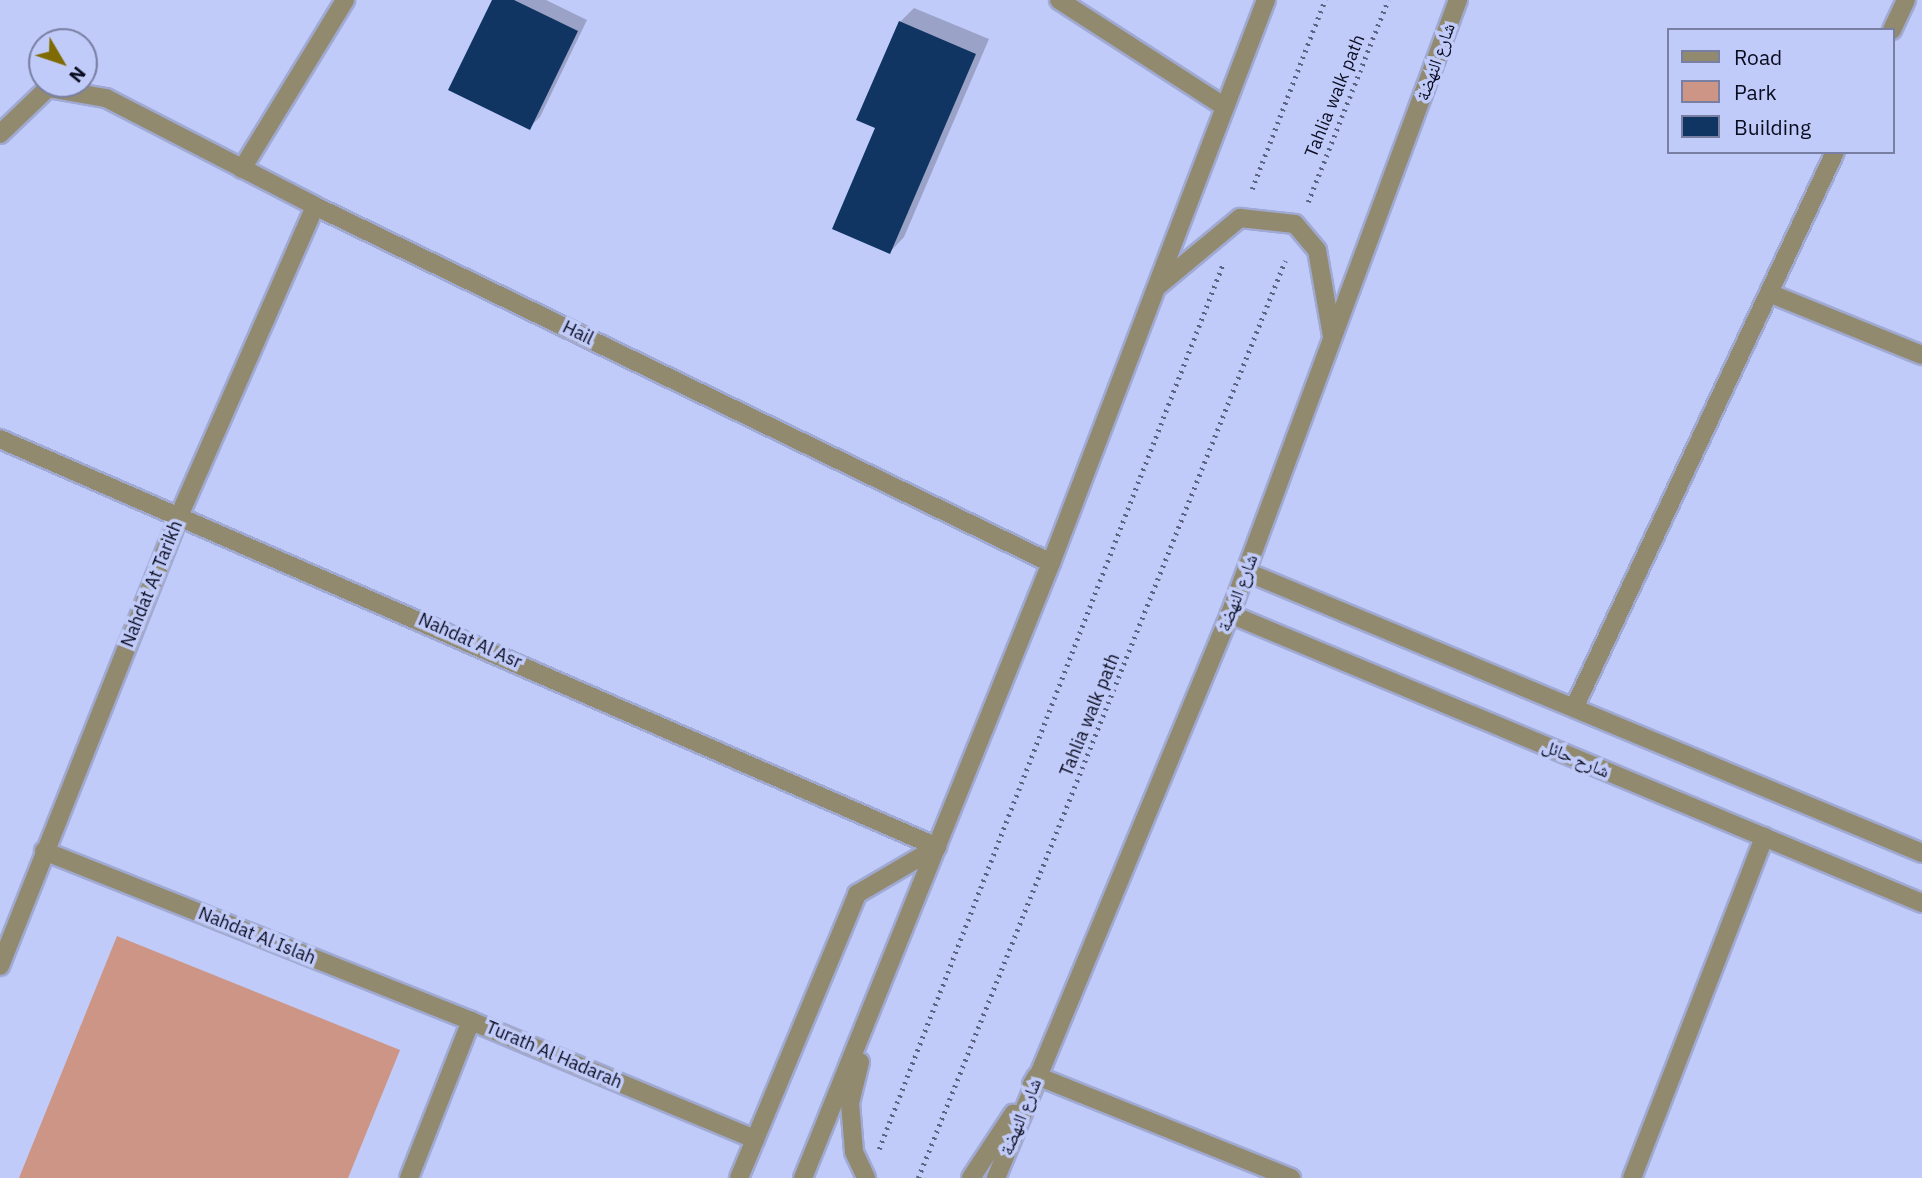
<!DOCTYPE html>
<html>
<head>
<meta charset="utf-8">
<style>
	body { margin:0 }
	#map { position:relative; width:1922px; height:1178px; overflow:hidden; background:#c1cbf9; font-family:"IBM Plex Sans","Noto Naskh Arabic",sans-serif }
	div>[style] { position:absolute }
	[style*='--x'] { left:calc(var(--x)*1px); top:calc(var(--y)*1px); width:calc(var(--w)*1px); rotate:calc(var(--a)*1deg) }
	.green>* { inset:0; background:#cc9586 }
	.shadow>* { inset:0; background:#0003 }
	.building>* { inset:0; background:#103563 }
	.path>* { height:4.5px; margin-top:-2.25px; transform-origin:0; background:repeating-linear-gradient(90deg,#5d6383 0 2px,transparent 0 7px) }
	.roads { filter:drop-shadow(2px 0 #a0a9d2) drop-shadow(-2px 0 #a0a9d2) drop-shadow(0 2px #a0a9d2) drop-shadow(0 -2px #a0a9d2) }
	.minor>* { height:18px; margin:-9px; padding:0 9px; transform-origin:9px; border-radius:9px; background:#918a6e }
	span { translate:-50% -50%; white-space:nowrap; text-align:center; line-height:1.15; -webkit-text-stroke:7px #c1cbf9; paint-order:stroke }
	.street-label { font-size:18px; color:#0a0c20 }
	.legend { position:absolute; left:1667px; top:28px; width:228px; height:126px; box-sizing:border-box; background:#c1cbf9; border:2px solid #787fa2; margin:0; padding:9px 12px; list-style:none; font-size:21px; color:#0a0c20 }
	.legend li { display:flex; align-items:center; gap:14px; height:35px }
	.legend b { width:35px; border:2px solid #787fa2 }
	.north { position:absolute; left:28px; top:28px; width:70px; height:70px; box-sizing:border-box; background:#c1cbf9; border:2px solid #787fa2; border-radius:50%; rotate:129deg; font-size:19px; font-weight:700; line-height:28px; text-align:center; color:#0a0c20 }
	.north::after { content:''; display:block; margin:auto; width:24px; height:32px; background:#7f6b03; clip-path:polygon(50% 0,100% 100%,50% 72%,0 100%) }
</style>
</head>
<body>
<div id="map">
	<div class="green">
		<div style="clip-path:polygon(117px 936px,400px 1050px,348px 1178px,19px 1178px)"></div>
	</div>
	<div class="shadow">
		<div style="clip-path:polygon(494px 0,546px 0,587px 20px,540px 117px,529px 128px)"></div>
		<div style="clip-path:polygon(914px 8px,989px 39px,904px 237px,890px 252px,877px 128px,900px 22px)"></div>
	</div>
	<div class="building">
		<div style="clip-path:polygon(492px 0,514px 0,578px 31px,530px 130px,448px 90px)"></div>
		<div style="clip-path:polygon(899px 21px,976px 54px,890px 254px,832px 229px,875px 128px,856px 120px)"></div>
	</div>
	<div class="path">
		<div style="--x:1252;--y:189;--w:203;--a:-68.9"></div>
		<div style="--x:1308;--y:202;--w:217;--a:-68.4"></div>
		<div style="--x:879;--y:1149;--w:950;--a:-68.76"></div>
		<div style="--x:918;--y:1178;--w:988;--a:-68.19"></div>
	</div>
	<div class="roads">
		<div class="minor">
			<div style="--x:1059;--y:0;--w:197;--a:32.8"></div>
			<div style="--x:1892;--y:30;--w:33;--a:-65"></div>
			<div style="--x:0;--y:134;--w:66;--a:-43.8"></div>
			<div style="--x:48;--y:88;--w:59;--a:9.8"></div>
			<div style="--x:106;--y:98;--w:235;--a:27.3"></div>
			<div style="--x:315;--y:206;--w:818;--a:25.88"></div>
			<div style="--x:242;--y:169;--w:198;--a:-58.6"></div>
			<div style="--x:1158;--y:286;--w:107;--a:-39.7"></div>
			<div style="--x:1240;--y:218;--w:55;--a:6.2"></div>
			<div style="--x:1295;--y:224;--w:34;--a:50"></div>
			<div style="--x:1317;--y:250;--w:87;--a:80.1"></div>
			<div style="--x:1769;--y:293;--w:165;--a:22.1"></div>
			<div style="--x:0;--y:439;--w:1022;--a:23.53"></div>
			<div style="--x:1247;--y:572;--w:731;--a:22.6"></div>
			<div style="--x:1230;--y:614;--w:750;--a:22.67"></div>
			<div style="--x:1574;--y:708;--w:614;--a:-64.85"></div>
			<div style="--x:44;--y:851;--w:460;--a:21.7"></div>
			<div style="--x:0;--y:966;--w:487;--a:-68.3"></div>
			<div style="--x:180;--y:514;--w:336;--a:-66.3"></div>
			<div style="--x:860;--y:1062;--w:42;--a:103.7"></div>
			<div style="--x:850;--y:1103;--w:49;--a:85.3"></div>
			<div style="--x:854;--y:1152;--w:29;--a:65"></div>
			<div style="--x:1032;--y:1084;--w:9;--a:-58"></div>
			<div style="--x:1037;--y:1076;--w:274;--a:21.9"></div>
			<div style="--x:409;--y:1178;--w:169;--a:-68.5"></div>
			<div style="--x:471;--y:1021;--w:308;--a:22.6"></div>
			<div style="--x:739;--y:1178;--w:308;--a:-67.4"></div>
			<div style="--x:857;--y:894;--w:93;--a:-30.4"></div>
			<div style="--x:803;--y:1178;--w:663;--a:-68.04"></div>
			<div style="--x:1051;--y:563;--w:603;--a:-69.1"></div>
			<div style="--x:971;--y:1178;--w:77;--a:-56.7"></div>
			<div style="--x:996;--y:1178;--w:611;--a:-67.47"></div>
			<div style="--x:1230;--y:614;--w:655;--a:-69.63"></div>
			<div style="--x:1632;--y:1178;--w:366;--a:-68.8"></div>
		</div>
	</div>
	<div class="street-label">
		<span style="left:1436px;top:62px;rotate:-70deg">شارع النهضة</span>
		<span style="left:1335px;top:96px;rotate:-68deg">Tahlia walk path</span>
		<span style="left:578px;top:333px;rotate:26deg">Hail</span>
		<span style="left:152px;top:584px;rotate:-68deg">Nahdat At Tarikh</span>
		<span style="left:1238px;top:593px;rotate:-69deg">شارع النهضة</span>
		<span style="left:470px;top:641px;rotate:24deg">Nahdat Al Asr</span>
		<span style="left:1090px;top:715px;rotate:-68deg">Tahlia walk path</span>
		<span style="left:1576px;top:759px;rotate:23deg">شارح حائل</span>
		<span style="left:257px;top:936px;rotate:22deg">Nahdat Al Islah</span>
		<span style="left:554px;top:1055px;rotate:23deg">Turath Al Hadarah</span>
		<span style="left:1021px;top:1117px;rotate:-68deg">شارع النهضة</span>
	</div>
	<ul class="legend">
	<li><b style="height:9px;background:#918a6e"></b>Road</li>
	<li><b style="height:19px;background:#cc9586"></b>Park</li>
	<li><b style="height:19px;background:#103563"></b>Building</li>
	</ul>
	<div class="north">N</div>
</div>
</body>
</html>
